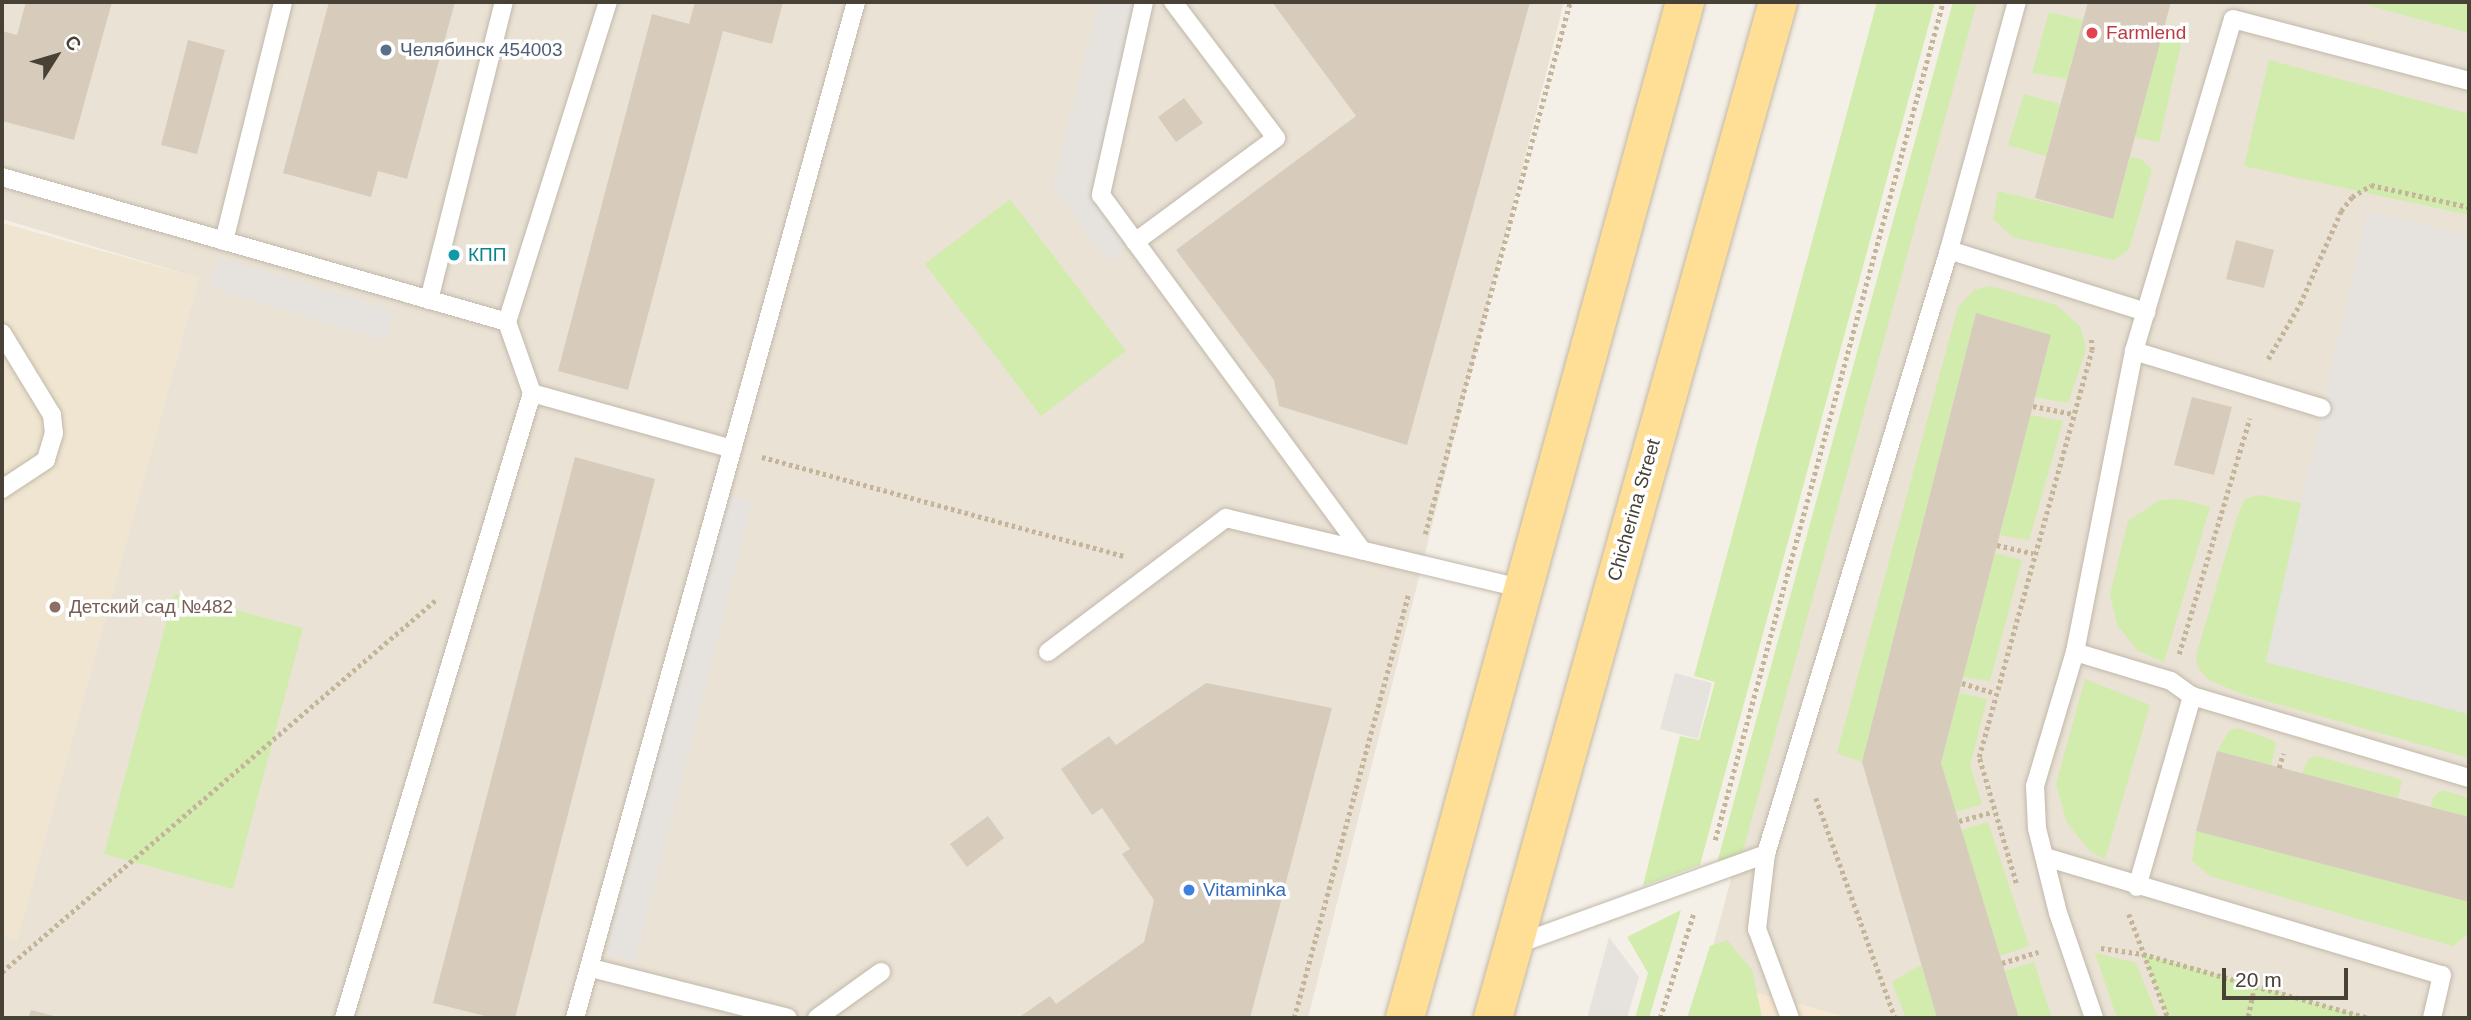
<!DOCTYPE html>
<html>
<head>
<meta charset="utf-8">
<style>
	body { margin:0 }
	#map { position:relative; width:2471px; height:1020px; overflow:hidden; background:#f5f0e7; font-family:Helvetica,sans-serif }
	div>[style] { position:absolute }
	.residential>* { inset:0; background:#e9e2d5 }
	.commercial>* { inset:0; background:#f8e7d1 }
	.education>* { inset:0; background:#efe5d0 }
	.green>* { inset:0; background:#d1ecad }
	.parking>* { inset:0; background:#e6e3df }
	.building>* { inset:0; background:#d7ccbc }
	.path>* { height:4.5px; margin-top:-2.25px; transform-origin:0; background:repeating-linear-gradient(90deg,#c4b499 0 3.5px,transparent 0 7px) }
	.roads { filter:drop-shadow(0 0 2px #c1b8a9) drop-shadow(0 0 2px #c1b8a9) }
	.service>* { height:18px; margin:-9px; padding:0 9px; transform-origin:9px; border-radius:9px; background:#fff }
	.primary>* { height:38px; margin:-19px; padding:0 19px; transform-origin:19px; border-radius:19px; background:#ffdf96 }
	.dots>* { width:19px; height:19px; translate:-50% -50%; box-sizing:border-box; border:4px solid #fff; border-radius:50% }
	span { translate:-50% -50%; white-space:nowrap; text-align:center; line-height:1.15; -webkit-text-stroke:7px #fff; paint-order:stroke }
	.health-label { font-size:19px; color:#be3a42 }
	.left { translate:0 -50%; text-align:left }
	.service-label { font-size:19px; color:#4e5e75 }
	.culture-label { font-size:19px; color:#0d838f }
	.street-label { font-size:19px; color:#484135 }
	.education-label { font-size:19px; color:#785e54 }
	.shop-label { font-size:19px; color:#366cbe }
	.frame { position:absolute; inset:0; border:4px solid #484135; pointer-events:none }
	.north { position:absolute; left:21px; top:21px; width:70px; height:70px; -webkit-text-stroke:5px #fff; paint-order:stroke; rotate:53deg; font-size:19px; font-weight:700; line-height:28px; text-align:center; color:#484135 }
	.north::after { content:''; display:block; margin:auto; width:24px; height:32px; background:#484135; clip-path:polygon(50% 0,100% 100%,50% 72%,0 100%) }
	.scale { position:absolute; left:2222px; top:968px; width:126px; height:32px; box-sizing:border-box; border:4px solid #484135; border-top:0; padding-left:9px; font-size:21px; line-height:24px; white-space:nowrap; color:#484135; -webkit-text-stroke:5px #fff; paint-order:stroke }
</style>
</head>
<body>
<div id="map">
	<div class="residential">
		<i style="clip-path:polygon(2px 2px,1564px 2px,1308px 1018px,2px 1018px,2px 936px,17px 940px,199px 278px,2px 219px)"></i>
		<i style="clip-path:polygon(1968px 2px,2469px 2px,2469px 1018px,1850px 1018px,1704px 979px)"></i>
	</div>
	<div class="commercial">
		<i style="clip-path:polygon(1704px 979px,1850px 1018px,1692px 1018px)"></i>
	</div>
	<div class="education">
		<i style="clip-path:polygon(2px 223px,199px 278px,17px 941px,2px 936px)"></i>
	</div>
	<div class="green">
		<i style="clip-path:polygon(1877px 2px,1935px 2px,1700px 865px,1643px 886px,1680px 736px,1699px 740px,1715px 682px,1694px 676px)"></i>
		<i style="clip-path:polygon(1953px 2px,1977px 2px,1742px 854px,1717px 863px)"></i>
		<i style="clip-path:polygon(2357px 2px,2469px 2px,2469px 33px)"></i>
		<i style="clip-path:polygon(2049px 12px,2083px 20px,2067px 79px,2032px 73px)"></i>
		<i style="clip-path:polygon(2163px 31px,2183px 36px,2159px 142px,2135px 137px)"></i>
		<i style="clip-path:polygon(2269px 60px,2469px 114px,2469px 215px,2244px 166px)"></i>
		<i style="clip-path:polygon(2024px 94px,2060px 104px,2046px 156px,2008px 145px)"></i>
		<i style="clip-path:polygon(2130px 157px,2141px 159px,2152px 170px,2129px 249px,2114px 260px,2012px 237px,1993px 219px,1998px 191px,2113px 219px)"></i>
		<i style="clip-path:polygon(1010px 199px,1126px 351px,1041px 416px,925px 264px)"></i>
		<i style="clip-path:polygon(1990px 286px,2056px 305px,2080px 326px,2086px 349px,2068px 403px,2035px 397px,2051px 335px,1976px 313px,1862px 762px,1837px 753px,1958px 307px,1974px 290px)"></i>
		<i style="clip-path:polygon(2030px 415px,2063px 421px,2029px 540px,2000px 535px)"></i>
		<i style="clip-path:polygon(2260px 495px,2301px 503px,2266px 662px,2469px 714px,2469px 758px,2242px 694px,2209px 680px,2198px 668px,2196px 656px,2237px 517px,2245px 499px)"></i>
		<i style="clip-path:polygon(2179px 499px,2210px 507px,2164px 662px,2138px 651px,2117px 625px,2110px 594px,2128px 521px,2160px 500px)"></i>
		<i style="clip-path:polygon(1995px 553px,2022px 560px,1990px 681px,1963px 677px)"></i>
		<i style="clip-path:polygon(174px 594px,303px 628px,233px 889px,104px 854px)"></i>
		<i style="clip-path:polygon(2085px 679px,2150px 705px,2105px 859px,2090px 851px,2067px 823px,2056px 784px)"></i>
		<i style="clip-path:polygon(1959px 693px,1987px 699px,1970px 765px,1982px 804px,1956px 812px,1941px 763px)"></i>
		<i style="clip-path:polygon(2238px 728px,2273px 740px,2276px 744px,2271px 765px,2217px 751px,2230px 730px)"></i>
		<i style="clip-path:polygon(2317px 756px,2402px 780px,2398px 798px,2302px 773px,2309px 758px)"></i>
		<i style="clip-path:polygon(2442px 790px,2469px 798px,2469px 817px,2431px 807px,2433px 797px)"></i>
		<i style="clip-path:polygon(1988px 822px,2029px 946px,2000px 956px,1961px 830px)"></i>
		<i style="clip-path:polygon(2196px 831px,2469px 902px,2469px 933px,2453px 946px,2210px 876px,2192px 861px)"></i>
		<i style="clip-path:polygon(1681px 910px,1649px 1018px,1635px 1018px,1648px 973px,1627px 937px)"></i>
		<i style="clip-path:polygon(1727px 940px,1752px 970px,1762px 1017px,1687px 1018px,1710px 946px)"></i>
		<i style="clip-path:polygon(2095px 953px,2136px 963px,2158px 1018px,2117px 1018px)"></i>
		<i style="clip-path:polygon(2143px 954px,2367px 1017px,2369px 1018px,2168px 1018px)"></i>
		<i style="clip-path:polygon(2034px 962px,2052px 1018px,2019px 1018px,2005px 971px)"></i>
		<i style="clip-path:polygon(1921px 965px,1937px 1018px,1906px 1018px,1892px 982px)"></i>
	</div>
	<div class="parking">
		<i style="clip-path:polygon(1099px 2px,1144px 2px,1101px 195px,1135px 242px,1108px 261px,1053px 188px)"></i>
		<i style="clip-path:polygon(2367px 211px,2469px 236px,2469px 714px,2266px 662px)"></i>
		<i style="clip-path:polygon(219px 257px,394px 311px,386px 341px,209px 287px)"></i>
		<i style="clip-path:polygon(722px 494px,752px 501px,635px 962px,606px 954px)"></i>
		<i style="clip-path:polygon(1675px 673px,1712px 683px,1698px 739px,1660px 729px)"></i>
		<i style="clip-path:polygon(1609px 937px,1639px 977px,1627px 1018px,1587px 1018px)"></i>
	</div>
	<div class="building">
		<i style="clip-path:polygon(26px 2px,112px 2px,74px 140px,2px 121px,2px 31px,17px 35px)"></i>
		<i style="clip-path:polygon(329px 2px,455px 2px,407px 179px,378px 171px,371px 197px,283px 173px)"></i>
		<i style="clip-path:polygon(695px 2px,783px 2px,772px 44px,723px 31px,628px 390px,558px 371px,652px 14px,689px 24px)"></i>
		<i style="clip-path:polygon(1272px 2px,1530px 2px,1407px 445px,1279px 406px,1274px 380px,1176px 250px,1356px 116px)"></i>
		<i style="clip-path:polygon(2088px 2px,2171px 2px,2113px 219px,2035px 198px)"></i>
		<i style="clip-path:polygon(188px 40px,225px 50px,197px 154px,161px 145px)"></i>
		<i style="clip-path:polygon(1184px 98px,1203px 123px,1176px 142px,1158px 117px)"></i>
		<i style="clip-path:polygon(2236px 240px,2274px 250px,2264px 288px,2226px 279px)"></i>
		<i style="clip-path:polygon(450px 247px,462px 250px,459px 264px,447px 261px)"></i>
		<i style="clip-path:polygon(1976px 313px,2051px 335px,1941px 763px,2019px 1018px,1937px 1018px,1862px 762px)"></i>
		<i style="clip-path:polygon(2192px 397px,2232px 407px,2214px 475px,2174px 465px)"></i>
		<i style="clip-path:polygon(575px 457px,655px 479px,515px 1018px,493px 1018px,433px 1003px)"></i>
		<i style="clip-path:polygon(1206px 683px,1332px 708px,1250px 1018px,1018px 1018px,1050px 996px,1056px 1004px,1144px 942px,1154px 900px,1122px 854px,1130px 849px,1102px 808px,1092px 815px,1061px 769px,1109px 736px,1116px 745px)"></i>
		<i style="clip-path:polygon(2217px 751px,2469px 817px,2469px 902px,2196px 831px)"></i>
		<i style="clip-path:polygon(988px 816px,1004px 838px,967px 867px,950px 844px)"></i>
		<i style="clip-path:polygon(31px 1010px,58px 1017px,58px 1018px,28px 1018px)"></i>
	</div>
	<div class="path">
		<i style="left:2268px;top:359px;width:64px;rotate:-59.8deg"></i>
		<i style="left:2300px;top:304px;width:102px;rotate:-66.2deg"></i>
		<i style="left:2341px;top:211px;width:18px;rotate:-52deg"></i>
		<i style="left:2352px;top:197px;width:22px;rotate:-32deg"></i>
		<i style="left:2371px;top:185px;width:100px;rotate:12.7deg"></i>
		<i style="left:2033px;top:406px;width:41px;rotate:11.3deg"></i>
		<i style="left:762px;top:457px;width:376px;rotate:15.3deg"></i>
		<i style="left:1425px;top:534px;width:551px;rotate:-74.75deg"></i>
		<i style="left:1997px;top:545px;width:37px;rotate:13deg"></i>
		<i style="left:2179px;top:654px;width:246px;rotate:-73.3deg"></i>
		<i style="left:1962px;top:683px;width:34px;rotate:17deg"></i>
		<i style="left:2279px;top:768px;width:15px;rotate:-74deg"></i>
		<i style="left:1816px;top:798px;width:234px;rotate:70.2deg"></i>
		<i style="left:1959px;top:821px;width:35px;rotate:-15deg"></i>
		<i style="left:1715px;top:840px;width:868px;rotate:-74.78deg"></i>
		<i style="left:2016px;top:883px;width:131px;rotate:-106.4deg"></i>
		<i style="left:1979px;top:757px;width:422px;rotate:-74.5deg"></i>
		<i style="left:2092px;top:350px;width:12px;rotate:-95deg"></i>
		<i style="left:2129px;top:914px;width:111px;rotate:69.4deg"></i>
		<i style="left:2101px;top:948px;width:42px;rotate:8.1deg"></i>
		<i style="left:2143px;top:954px;width:116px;rotate:15.9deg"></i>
		<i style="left:2255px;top:986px;width:33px;rotate:102deg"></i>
		<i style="left:2002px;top:963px;width:38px;rotate:-17deg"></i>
		<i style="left:2px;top:972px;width:573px;rotate:-40.61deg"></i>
		<i style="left:2255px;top:986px;width:118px;rotate:15.7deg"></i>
		<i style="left:1294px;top:1018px;width:440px;rotate:-74.9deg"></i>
		<i style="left:1660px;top:1018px;width:111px;rotate:-72.2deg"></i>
	</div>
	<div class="roads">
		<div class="service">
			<i style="left:1144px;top:2px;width:198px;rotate:102.6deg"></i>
			<i style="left:1101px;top:195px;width:441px;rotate:53.7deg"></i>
			<i style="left:2px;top:177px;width:525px;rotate:16.02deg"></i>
			<i style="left:224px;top:241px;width:246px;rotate:-76.1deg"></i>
			<i style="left:1135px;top:242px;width:175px;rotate:-36.4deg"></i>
			<i style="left:1276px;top:138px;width:171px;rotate:-127.1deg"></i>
			<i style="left:1949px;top:250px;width:207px;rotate:17.5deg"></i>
			<i style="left:429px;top:300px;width:307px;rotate:-75.9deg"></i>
			<i style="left:2px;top:333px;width:96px;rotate:58.6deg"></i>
			<i style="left:52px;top:415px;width:18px;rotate:84deg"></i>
			<i style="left:54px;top:433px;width:28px;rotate:107deg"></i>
			<i style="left:46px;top:460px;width:53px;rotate:146.6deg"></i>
			<i style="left:2134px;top:351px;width:196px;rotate:16.9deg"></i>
			<i style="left:532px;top:393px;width:208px;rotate:15.6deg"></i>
			<i style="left:1048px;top:652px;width:223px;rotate:-37deg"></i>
			<i style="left:1226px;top:518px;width:302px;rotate:13.4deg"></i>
			<i style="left:2075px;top:652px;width:100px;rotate:16.8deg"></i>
			<i style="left:2171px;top:681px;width:26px;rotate:36deg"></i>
			<i style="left:2192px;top:696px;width:289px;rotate:16.5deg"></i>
			<i style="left:2045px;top:857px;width:414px;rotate:16.6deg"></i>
			<i style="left:2442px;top:975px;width:44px;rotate:103.1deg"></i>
			<i style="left:2137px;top:887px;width:199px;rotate:-73.9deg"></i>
			<i style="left:1515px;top:945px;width:267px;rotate:-19.9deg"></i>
			<i style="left:591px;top:968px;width:203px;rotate:14.2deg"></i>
			<i style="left:344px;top:1018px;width:653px;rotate:-73.26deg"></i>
			<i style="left:532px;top:393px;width:75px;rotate:-109.4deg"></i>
			<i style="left:507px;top:322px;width:336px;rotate:-72.5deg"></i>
			<i style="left:575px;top:1018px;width:1054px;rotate:-74.54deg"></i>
			<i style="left:817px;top:1018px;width:79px;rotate:-35.7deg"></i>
			<i style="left:1790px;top:1018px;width:95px;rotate:-110.3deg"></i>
			<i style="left:1757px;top:929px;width:76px;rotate:-83.2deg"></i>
			<i style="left:1766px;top:854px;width:631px;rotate:-73.14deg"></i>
			<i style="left:1949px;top:250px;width:257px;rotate:-74.7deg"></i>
			<i style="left:2094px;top:1018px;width:111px;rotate:-108.9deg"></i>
			<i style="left:2058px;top:913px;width:88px;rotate:-103.9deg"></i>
			<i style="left:2037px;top:828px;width:42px;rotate:-92.7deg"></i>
			<i style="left:2035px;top:786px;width:140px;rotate:-73.4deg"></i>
			<i style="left:2075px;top:652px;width:307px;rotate:-78.9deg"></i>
			<i style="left:2134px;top:351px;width:346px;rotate:-73.4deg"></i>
			<i style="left:2233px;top:19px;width:244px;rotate:14.7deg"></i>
		</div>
		<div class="primary">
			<i style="left:1405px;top:1018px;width:1054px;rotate:-74.59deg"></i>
			<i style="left:1493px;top:1018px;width:1055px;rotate:-74.33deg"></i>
		</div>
	</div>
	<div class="dots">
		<i style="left:2092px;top:33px;background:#e0444e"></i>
		<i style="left:386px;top:50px;background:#5c6f8a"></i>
		<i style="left:454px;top:255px;background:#0f9aa8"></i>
		<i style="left:55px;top:607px;background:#8d6e63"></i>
		<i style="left:1189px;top:890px;background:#3f7fe0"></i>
	</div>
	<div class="health-label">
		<span class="left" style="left:2106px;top:33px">Farmlend</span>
	</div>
	<div class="service-label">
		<span class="left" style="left:400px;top:50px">Челябинск 454003</span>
	</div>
	<div class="culture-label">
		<span class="left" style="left:468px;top:255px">КПП</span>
	</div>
	<div class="street-label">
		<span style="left:1634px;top:510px;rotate:-74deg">Chicherina Street</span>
	</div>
	<div class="education-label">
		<span class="left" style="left:69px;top:607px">Детский сад №482</span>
	</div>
	<div class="shop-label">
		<span class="left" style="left:1203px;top:890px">Vitaminka</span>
	</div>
	<div class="frame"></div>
	<div class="north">С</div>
	<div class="scale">20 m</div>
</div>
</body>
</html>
